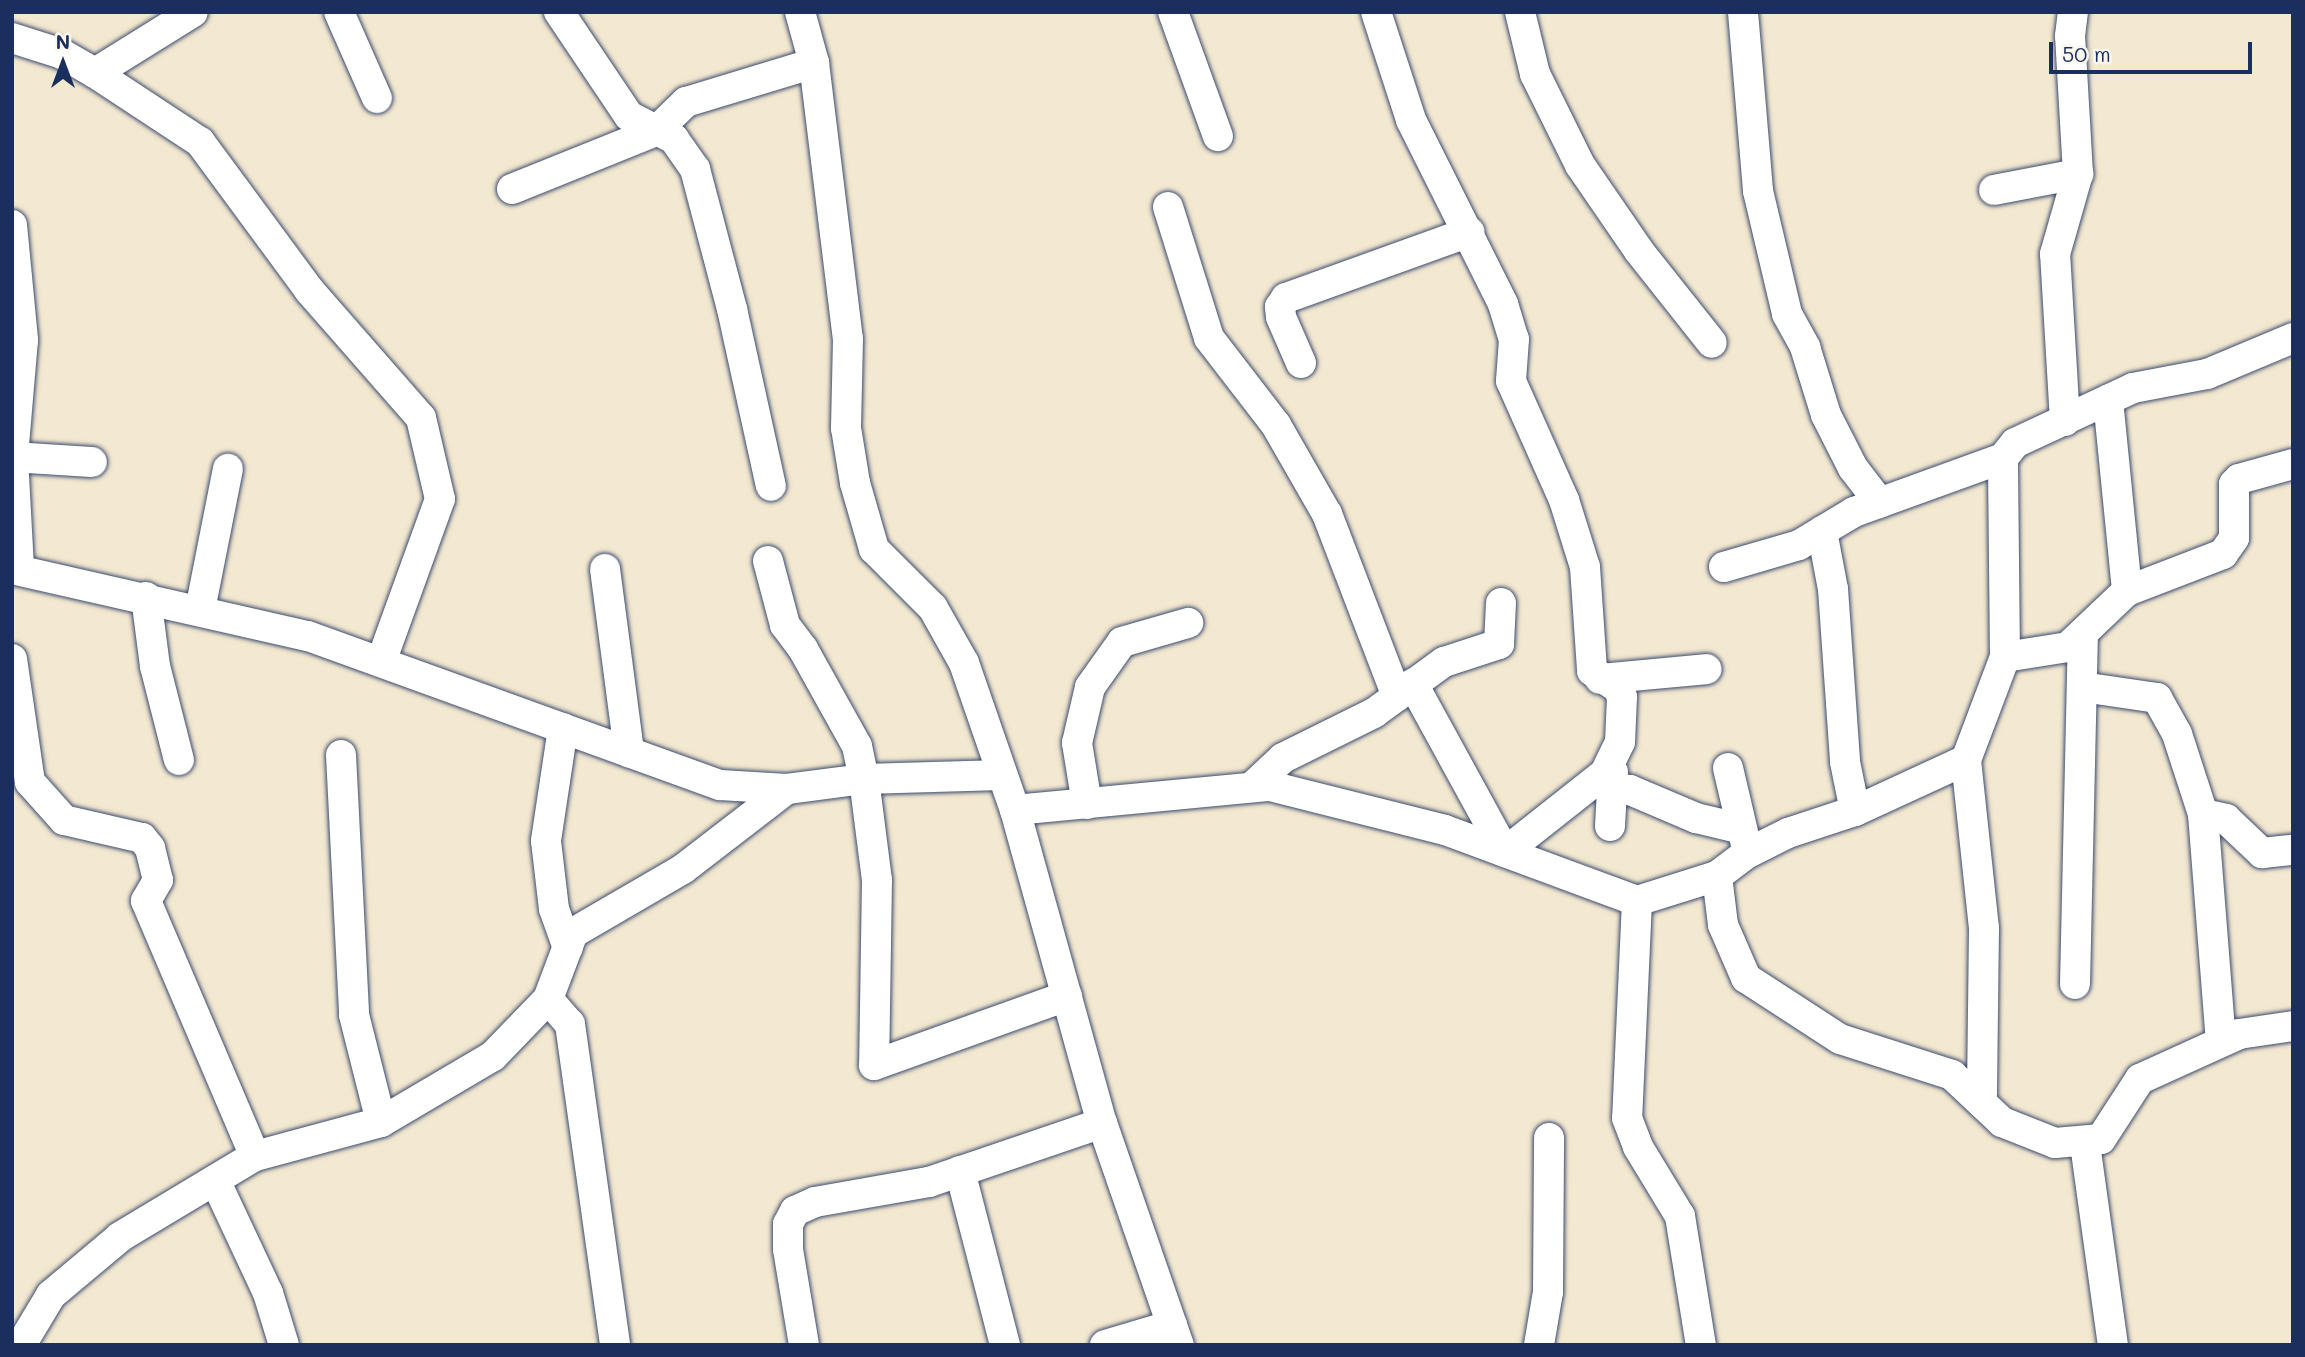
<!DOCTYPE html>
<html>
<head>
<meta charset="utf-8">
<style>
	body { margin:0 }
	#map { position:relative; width:2305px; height:1357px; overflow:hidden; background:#f3e8d0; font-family:Mali,sans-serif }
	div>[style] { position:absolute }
	.roads { filter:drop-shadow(0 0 2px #3b4b6f) drop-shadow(0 0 2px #3b4b6f) }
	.street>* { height:30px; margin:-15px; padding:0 15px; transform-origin:15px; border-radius:15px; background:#fff }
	span { translate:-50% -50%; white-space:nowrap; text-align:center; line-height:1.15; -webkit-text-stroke:6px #fbf7ec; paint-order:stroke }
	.frame { position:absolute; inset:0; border:14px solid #1b2f5e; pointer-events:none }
	.north { position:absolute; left:28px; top:28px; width:70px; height:70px; -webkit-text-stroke:5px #fbf7ec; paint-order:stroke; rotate:0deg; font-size:19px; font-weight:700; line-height:28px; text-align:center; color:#1b2f5e }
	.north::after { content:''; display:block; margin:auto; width:24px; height:32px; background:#1b2f5e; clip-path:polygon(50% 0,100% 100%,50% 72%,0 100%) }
	.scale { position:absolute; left:2049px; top:42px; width:203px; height:32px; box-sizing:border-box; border:4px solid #1b2f5e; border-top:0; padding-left:9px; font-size:21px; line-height:24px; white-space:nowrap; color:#1b2f5e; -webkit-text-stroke:5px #fbf7ec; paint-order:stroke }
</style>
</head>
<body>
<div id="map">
	<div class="roads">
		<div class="street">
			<i style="left:339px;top:12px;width:94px;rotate:66.2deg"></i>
			<i style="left:559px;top:12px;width:125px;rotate:56.1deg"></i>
			<i style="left:629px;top:116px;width:51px;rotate:27.1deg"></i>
			<i style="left:674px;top:139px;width:37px;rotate:55deg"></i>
			<i style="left:695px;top:169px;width:145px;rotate:75.2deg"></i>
			<i style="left:732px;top:309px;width:181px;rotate:77.6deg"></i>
			<i style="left:800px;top:12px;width:53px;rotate:74.6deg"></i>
			<i style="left:814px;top:63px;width:278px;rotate:83deg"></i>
			<i style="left:848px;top:339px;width:89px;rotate:91.3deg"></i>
			<i style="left:846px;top:428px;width:56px;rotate:80.7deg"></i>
			<i style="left:855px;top:483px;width:69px;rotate:73.9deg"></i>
			<i style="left:874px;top:549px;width:83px;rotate:45deg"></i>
			<i style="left:933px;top:608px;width:63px;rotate:60.6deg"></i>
			<i style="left:964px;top:663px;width:156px;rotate:70.9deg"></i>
			<i style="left:1015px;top:810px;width:325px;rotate:74.5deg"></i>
			<i style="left:1102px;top:1123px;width:235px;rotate:70.9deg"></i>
			<i style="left:1173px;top:12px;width:132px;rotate:70.1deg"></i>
			<i style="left:1376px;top:12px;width:114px;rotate:72deg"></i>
			<i style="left:1411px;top:120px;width:206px;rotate:63.4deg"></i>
			<i style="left:1503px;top:304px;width:37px;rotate:73deg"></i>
			<i style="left:1514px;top:339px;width:42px;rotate:94.1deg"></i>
			<i style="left:1511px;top:381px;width:130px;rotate:66deg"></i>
			<i style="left:1564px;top:500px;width:70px;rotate:72.6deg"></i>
			<i style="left:1585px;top:567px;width:104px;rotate:86.1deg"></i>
			<i style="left:1592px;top:671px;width:31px;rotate:33deg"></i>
			<i style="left:1618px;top:688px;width:10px;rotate:66deg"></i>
			<i style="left:1622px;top:697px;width:45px;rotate:92.5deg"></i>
			<i style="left:1620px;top:742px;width:34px;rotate:116deg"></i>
			<i style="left:1605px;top:773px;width:127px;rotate:141.7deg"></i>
			<i style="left:1505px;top:852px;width:192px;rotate:-118.7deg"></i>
			<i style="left:1520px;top:12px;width:64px;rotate:76.4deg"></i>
			<i style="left:1535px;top:74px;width:102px;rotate:63.7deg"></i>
			<i style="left:1580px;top:165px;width:104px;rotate:55.5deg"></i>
			<i style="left:1639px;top:251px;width:117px;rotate:51.6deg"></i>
			<i style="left:1743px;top:12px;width:180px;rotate:85.2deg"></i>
			<i style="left:1758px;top:191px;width:126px;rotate:76.7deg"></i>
			<i style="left:1787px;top:314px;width:38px;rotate:61deg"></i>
			<i style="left:1805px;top:347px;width:71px;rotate:72.8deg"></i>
			<i style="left:1826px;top:415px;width:59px;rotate:63deg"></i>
			<i style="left:1853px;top:468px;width:44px;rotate:52.4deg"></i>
			<i style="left:12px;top:38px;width:52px;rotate:17.7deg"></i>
			<i style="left:62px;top:54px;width:38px;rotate:30deg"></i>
			<i style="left:95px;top:73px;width:126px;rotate:33.3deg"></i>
			<i style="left:200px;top:142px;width:184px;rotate:53.6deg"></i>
			<i style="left:309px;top:290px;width:170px;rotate:48.8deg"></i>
			<i style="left:421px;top:418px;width:83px;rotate:76.8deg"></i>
			<i style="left:440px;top:499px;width:173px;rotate:109.9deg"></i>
			<i style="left:95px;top:73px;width:115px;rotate:-31.9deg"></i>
			<i style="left:512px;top:189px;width:155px;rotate:-21.9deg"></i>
			<i style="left:656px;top:131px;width:42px;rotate:-44deg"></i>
			<i style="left:686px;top:102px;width:134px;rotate:-16.9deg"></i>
			<i style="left:1994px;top:190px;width:86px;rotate:-10.8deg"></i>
			<i style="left:1168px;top:207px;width:137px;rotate:72.6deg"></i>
			<i style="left:1209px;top:338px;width:110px;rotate:52.4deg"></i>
			<i style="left:1276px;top:425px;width:103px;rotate:60.2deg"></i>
			<i style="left:1327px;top:514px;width:195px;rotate:69deg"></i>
			<i style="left:12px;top:225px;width:116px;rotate:84.5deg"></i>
			<i style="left:23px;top:340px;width:117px;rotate:94.9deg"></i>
			<i style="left:13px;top:457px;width:110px;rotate:86.9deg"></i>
			<i style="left:1301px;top:363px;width:50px;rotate:-113.5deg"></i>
			<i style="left:1281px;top:317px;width:10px;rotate:-96deg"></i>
			<i style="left:1280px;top:307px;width:11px;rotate:-56deg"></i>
			<i style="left:1286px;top:298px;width:195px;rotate:-19.8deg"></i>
			<i style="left:2108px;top:400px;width:192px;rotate:84.3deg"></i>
			<i style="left:2065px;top:421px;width:167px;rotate:-93.4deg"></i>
			<i style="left:2055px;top:254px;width:83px;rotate:-74deg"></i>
			<i style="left:2078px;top:174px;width:138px;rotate:-93.3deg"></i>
			<i style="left:2070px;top:36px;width:24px;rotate:-83deg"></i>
			<i style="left:12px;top:457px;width:80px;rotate:3.6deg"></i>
			<i style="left:1822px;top:531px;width:59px;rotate:79.3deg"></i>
			<i style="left:1833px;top:589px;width:173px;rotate:86deg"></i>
			<i style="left:1845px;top:762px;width:50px;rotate:78.5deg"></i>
			<i style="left:768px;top:561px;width:66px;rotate:75.1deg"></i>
			<i style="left:785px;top:625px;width:30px;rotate:53deg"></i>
			<i style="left:803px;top:649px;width:111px;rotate:60.9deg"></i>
			<i style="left:857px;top:746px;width:34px;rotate:78deg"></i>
			<i style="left:864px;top:779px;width:102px;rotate:82.7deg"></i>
			<i style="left:877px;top:880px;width:185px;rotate:90.9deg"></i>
			<i style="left:874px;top:1065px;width:205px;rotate:-19.7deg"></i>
			<i style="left:1724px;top:567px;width:78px;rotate:-16.3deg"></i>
			<i style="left:1799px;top:545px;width:64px;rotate:-31deg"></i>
			<i style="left:1854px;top:512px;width:158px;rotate:-19.9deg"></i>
			<i style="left:12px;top:569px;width:303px;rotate:12.8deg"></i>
			<i style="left:308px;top:636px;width:438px;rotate:19.9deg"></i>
			<i style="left:720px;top:785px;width:67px;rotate:3.4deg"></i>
			<i style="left:787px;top:789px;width:78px;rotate:-7.4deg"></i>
			<i style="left:864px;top:779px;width:138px;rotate:-1.7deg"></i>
			<i style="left:605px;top:569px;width:185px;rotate:82.5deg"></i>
			<i style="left:146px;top:597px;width:70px;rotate:82.6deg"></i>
			<i style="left:155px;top:666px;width:97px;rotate:75.7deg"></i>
			<i style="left:200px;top:610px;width:144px;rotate:-78.8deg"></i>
			<i style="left:2005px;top:657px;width:64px;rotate:-9deg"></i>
			<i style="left:2068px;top:647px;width:81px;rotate:-43.5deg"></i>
			<i style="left:2127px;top:591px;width:103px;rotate:-21.1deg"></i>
			<i style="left:2223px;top:554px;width:19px;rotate:-55deg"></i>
			<i style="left:2234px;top:538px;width:54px;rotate:-90deg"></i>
			<i style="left:2234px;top:484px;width:7px;rotate:-45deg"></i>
			<i style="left:2239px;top:479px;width:56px;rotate:-15.5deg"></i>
			<i style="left:12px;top:659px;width:124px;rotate:81.7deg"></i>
			<i style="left:30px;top:782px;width:51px;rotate:48.2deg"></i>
			<i style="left:64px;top:820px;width:80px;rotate:13deg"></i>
			<i style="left:142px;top:838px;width:13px;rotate:51deg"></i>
			<i style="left:150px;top:848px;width:33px;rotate:76deg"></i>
			<i style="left:158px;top:880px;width:24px;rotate:120deg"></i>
			<i style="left:146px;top:901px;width:277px;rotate:66.9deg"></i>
			<i style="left:1600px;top:679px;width:107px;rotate:-5.3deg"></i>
			<i style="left:2082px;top:687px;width:76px;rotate:8.3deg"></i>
			<i style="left:2157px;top:698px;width:41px;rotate:60.9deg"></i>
			<i style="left:2177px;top:734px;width:84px;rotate:72deg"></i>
			<i style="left:2203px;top:814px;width:228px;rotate:85.5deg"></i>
			<i style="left:563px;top:728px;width:114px;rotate:98.6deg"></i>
			<i style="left:546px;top:841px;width:68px;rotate:83.3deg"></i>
			<i style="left:554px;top:909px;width:41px;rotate:70.3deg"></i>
			<i style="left:341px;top:755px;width:260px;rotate:87.1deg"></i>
			<i style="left:354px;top:1015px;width:110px;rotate:75.8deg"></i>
			<i style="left:1966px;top:760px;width:169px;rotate:83.9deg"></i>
			<i style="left:1984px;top:928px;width:175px;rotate:90.7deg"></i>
			<i style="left:1728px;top:768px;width:79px;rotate:76.8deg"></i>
			<i style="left:1253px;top:786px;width:41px;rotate:-43deg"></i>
			<i style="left:1283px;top:758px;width:102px;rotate:-26.3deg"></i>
			<i style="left:1374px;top:713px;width:87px;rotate:-36.1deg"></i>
			<i style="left:1444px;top:662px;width:58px;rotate:-18.1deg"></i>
			<i style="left:1499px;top:644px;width:41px;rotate:-87.2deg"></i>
			<i style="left:1615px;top:789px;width:15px;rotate:4deg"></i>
			<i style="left:1630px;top:790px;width:72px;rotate:23deg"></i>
			<i style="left:1696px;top:818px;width:47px;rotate:13.4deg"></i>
			<i style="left:1087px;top:804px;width:62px;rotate:-99.3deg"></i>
			<i style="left:1077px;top:743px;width:57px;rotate:-76.9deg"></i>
			<i style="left:1090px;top:687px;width:55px;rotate:-54.6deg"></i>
			<i style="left:1122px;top:642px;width:69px;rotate:-16.1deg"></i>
			<i style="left:1015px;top:810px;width:256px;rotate:-5.4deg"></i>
			<i style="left:1270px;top:786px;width:180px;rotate:14.1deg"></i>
			<i style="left:1445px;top:830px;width:205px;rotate:20.3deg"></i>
			<i style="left:1637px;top:901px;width:84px;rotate:-17.4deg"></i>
			<i style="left:1717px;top:876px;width:39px;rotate:-37deg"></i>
			<i style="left:1748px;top:853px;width:45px;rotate:-26.6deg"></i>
			<i style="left:1788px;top:833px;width:71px;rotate:-18.2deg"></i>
			<i style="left:1855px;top:811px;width:122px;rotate:-24.7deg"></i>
			<i style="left:1966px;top:760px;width:110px;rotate:-69.3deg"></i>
			<i style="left:2005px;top:657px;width:199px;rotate:-90.6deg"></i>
			<i style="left:2003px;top:458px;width:19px;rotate:-51deg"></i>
			<i style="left:2015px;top:443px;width:130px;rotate:-25deg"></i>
			<i style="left:2133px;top:388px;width:75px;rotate:-10.7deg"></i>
			<i style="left:2207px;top:374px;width:93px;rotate:-22.7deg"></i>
			<i style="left:2203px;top:814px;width:24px;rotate:12deg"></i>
			<i style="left:2226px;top:819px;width:50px;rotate:43.4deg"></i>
			<i style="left:2262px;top:853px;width:31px;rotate:-6deg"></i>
			<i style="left:1610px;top:826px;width:54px;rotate:-86.8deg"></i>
			<i style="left:1717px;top:876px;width:49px;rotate:83deg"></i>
			<i style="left:1723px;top:925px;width:58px;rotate:66.5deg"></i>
			<i style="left:1746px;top:978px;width:112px;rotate:33deg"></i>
			<i style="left:1840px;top:1039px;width:118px;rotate:17.8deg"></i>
			<i style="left:1952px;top:1075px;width:69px;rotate:43.2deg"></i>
			<i style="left:2002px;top:1122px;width:57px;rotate:21.6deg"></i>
			<i style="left:2055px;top:1143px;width:46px;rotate:-5deg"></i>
			<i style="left:2101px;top:1139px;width:72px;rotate:-57deg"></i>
			<i style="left:2140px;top:1079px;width:109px;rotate:-24.4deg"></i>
			<i style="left:2239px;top:1034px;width:55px;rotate:-8.4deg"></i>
			<i style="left:1637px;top:901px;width:217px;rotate:92.6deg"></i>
			<i style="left:1627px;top:1118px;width:31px;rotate:69deg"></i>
			<i style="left:1638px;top:1147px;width:81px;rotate:58.7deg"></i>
			<i style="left:1680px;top:1216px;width:131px;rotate:80.8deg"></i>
			<i style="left:2075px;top:984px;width:347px;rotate:-88.7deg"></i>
			<i style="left:548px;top:999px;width:33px;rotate:49deg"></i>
			<i style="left:570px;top:1024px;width:324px;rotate:82deg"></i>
			<i style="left:2085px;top:1144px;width:203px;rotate:82.1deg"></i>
			<i style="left:960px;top:1171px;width:180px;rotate:75.5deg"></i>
			<i style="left:215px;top:1180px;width:125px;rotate:64.9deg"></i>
			<i style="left:268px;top:1293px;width:54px;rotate:72.9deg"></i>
			<i style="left:21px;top:1345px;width:58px;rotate:-59deg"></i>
			<i style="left:51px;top:1295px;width:90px;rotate:-40deg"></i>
			<i style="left:120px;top:1237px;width:157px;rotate:-31deg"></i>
			<i style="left:255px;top:1156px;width:131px;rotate:-15.1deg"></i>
			<i style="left:381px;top:1122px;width:130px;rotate:-30.5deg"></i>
			<i style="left:493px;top:1056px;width:79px;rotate:-46deg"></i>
			<i style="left:548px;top:999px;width:71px;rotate:-69.3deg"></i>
			<i style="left:573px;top:933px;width:127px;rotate:-30.2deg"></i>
			<i style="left:683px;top:869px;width:131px;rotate:-37.6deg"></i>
			<i style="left:804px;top:1345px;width:97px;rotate:-99.5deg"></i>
			<i style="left:788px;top:1249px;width:25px;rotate:-90deg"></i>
			<i style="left:788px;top:1224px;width:15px;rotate:-62deg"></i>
			<i style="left:795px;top:1211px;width:22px;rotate:-24deg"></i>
			<i style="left:815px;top:1202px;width:116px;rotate:-10deg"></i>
			<i style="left:929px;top:1182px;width:183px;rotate:-18.8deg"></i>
			<i style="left:1105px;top:1345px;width:70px;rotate:-16.6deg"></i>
			<i style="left:1539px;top:1345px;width:54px;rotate:-80.4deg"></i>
			<i style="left:1548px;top:1292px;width:154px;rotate:-89.6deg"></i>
		</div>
	</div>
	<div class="frame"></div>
	<div class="north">N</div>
	<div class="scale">50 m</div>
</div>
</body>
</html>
